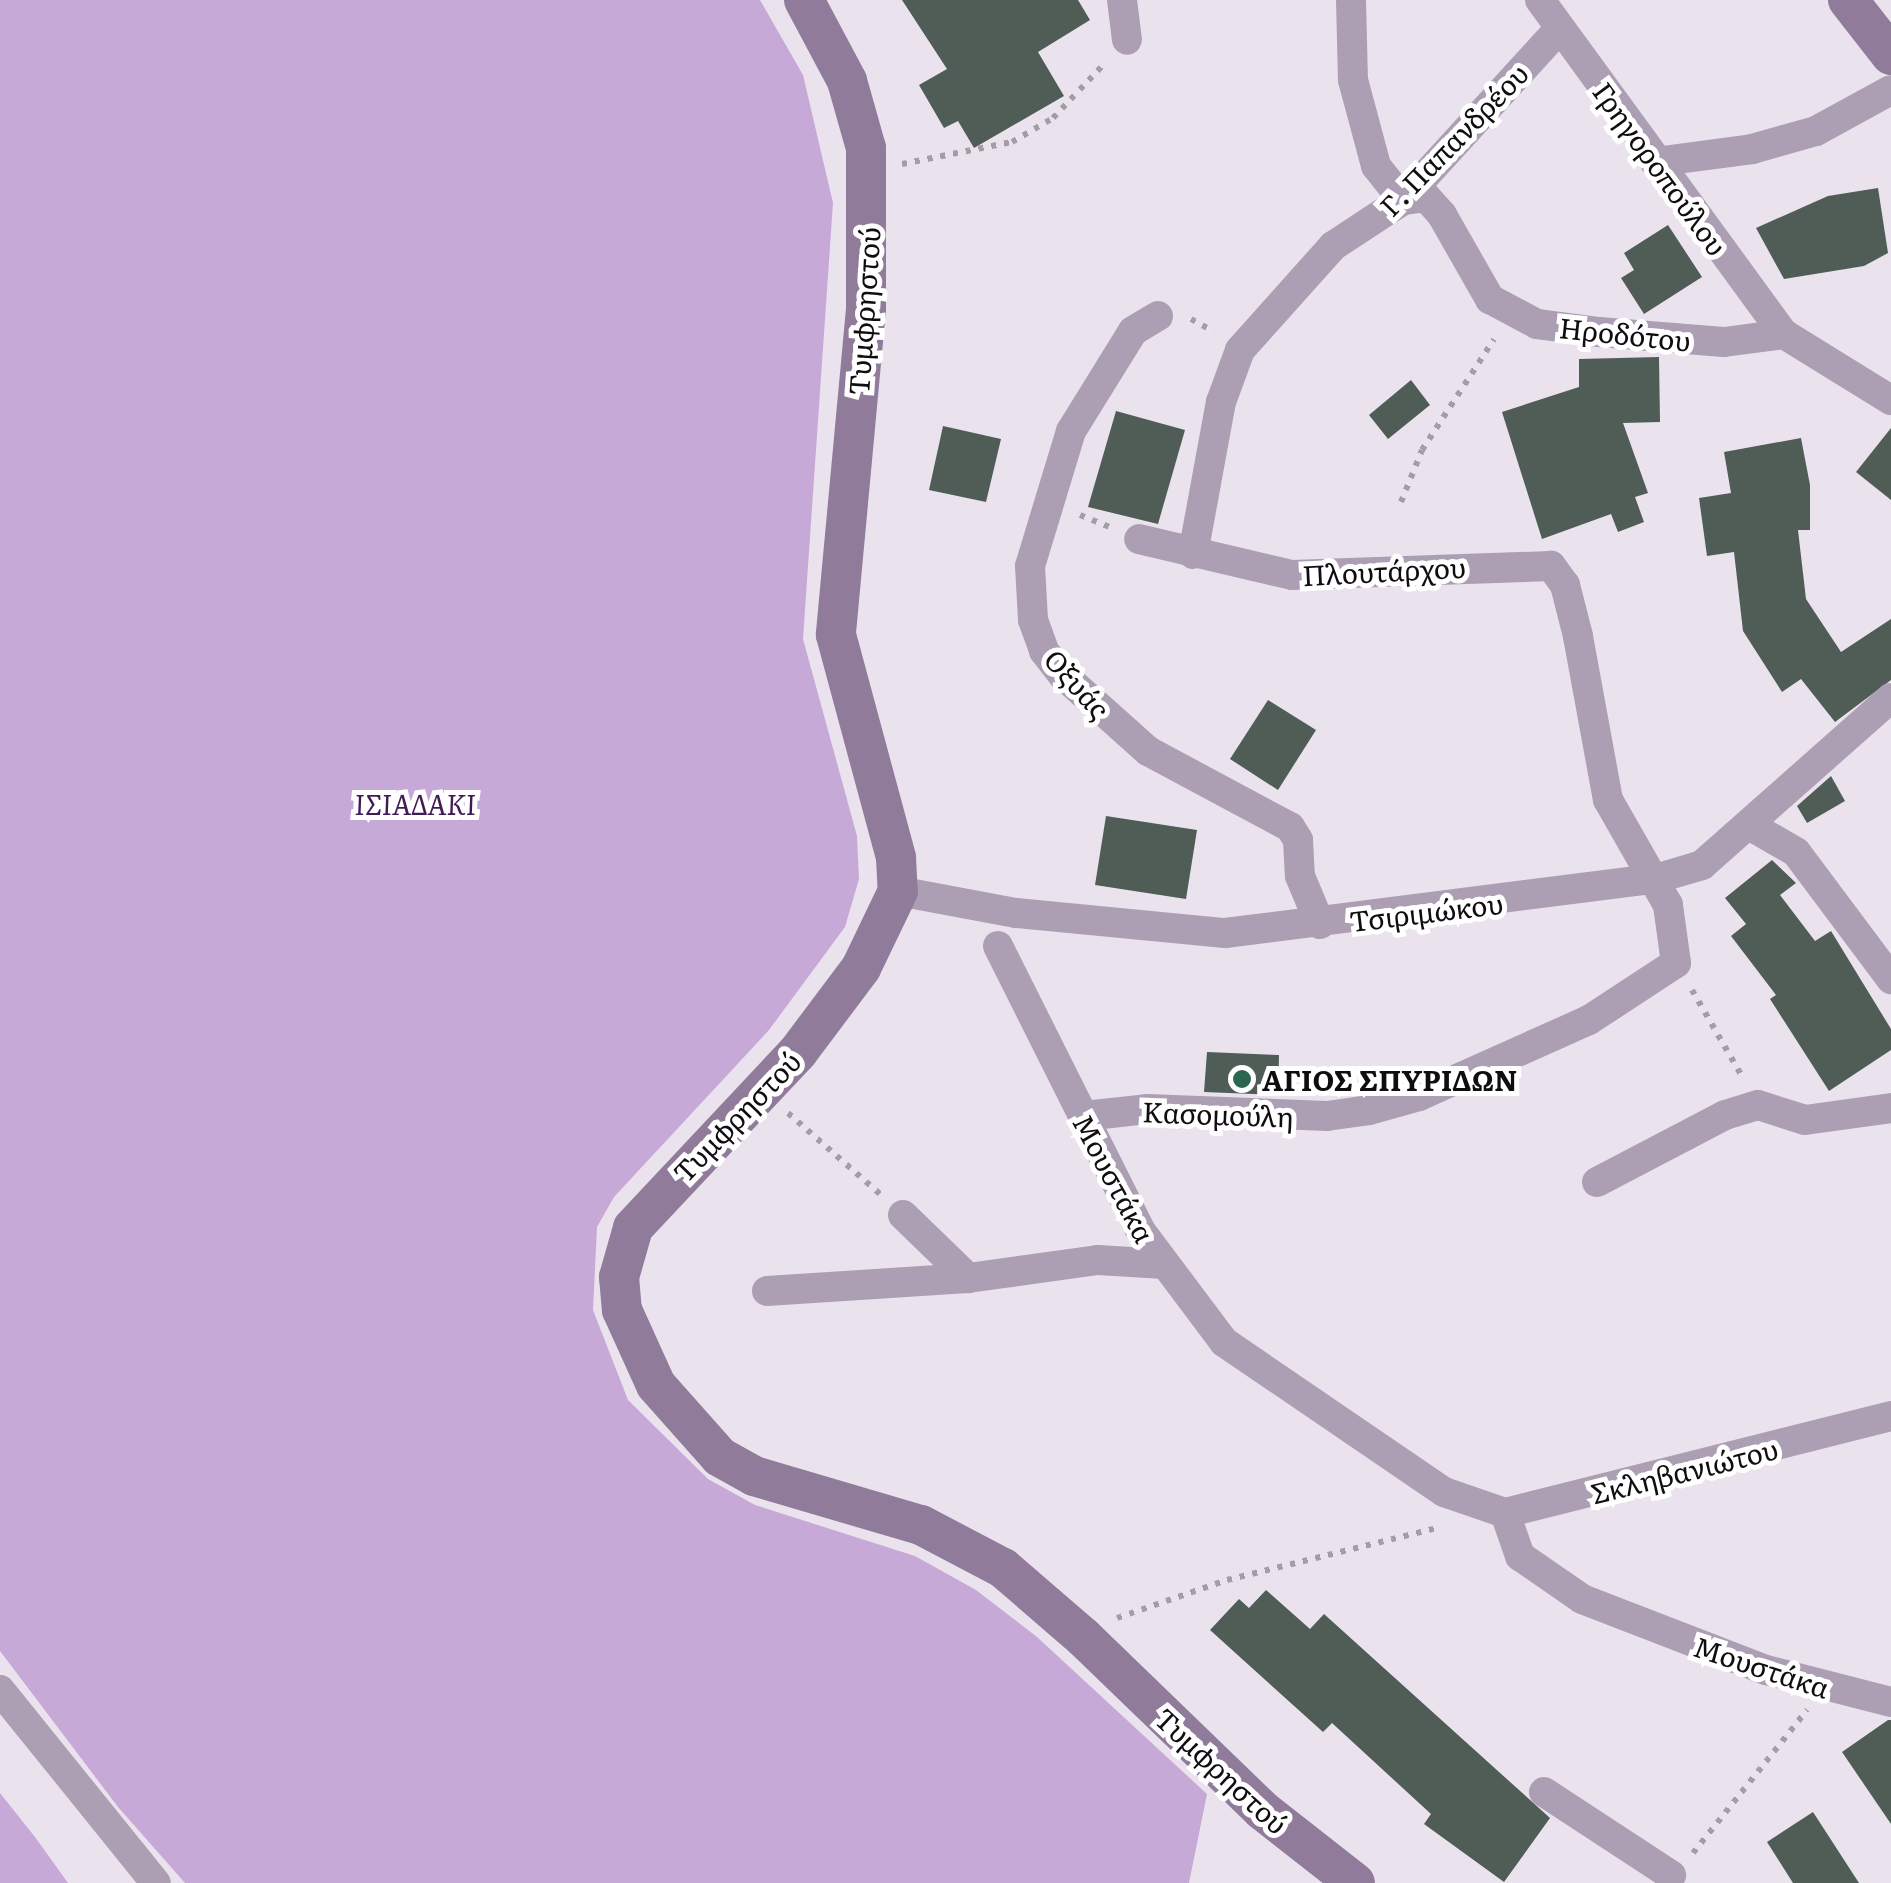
<!DOCTYPE html>
<html>
<head>
<meta charset="utf-8">
<style>
	body { margin:0 }
	#map { position:relative; width:1891px; height:1883px; overflow:hidden; background:#eae3ee; font-family:Literata,serif }
	div>[style] { position:absolute }
	.forest>* { inset:0; background:#c7a9d8 }
	.building>* { inset:0; background:#505c56 }
	.path>* { height:6px; margin-top:-3px; transform-origin:0; background:repeating-linear-gradient(90deg,#a39da6 0 5px,transparent 0 13px) }
	.street>* { height:30px; margin:-15px; padding:0 15px; transform-origin:15px; border-radius:15px; background:#ac9fb3 }
	.secondary>* { height:40px; margin:-20px; padding:0 20px; transform-origin:20px; border-radius:20px; background:#907c9a }
	.dots>* { width:28px; height:28px; translate:-50% -50%; box-sizing:border-box; border:5px solid #fff; border-radius:50% }
	span { translate:-50% -50%; white-space:nowrap; text-align:center; line-height:1.15; -webkit-text-stroke:10px #fff; paint-order:stroke }
	.street-label { font-size:28px; color:#100d11 }
	.park-label { font-size:28px; color:#411b53; font-style:italic }
	.poi-label { font-size:28px; color:#100d11; font-weight:700 }
	.left { translate:0 -50%; text-align:left }
</style>
</head>
<body>
<div id="map">
	<div class="forest">
		<i style="clip-path:polygon(0 0,760px 0,803px 75px,833px 203px,803px 639px,857px 836px,859px 879px,845px 927px,769px 1030px,614px 1197px,597px 1227px,593px 1310px,628px 1400px,708px 1479px,755px 1505px,915px 1556px,976px 1590px,1037px 1637px,1207px 1794px,1189px 1883px,185px 1883px,118px 1807px,0 1651px)"></i>
		<i style="clip-path:polygon(0 1793px,35px 1837px,68px 1883px,0 1883px)"></i>
	</div>
	<div class="building">
		<i style="clip-path:polygon(902px 0,1078px 0,1090px 20px,1038px 52px,1064px 96px,974px 148px,958px 121px,944px 128px,919px 85px,947px 69px)"></i>
		<i style="clip-path:polygon(1878px 188px,1888px 253px,1864px 266px,1784px 279px,1756px 228px,1828px 196px)"></i>
		<i style="clip-path:polygon(1668px 225px,1702px 277px,1644px 314px,1621px 278px,1634px 270px,1624px 253px)"></i>
		<i style="clip-path:polygon(1659px 357px,1660px 422px,1623px 423px,1648px 493px,1635px 497px,1644px 522px,1618px 532px,1611px 514px,1542px 539px,1502px 412px,1579px 387px,1579px 359px)"></i>
		<i style="clip-path:polygon(1411px 380px,1430px 405px,1388px 439px,1369px 415px)"></i>
		<i style="clip-path:polygon(1116px 411px,1185px 430px,1158px 524px,1088px 507px)"></i>
		<i style="clip-path:polygon(943px 426px,1001px 439px,986px 502px,929px 490px)"></i>
		<i style="clip-path:polygon(1891px 428px,1891px 500px,1856px 472px)"></i>
		<i style="clip-path:polygon(1801px 438px,1810px 485px,1810px 530px,1798px 530px,1806px 599px,1841px 652px,1891px 619px,1891px 680px,1835px 722px,1801px 679px,1782px 692px,1743px 631px,1734px 552px,1707px 556px,1699px 498px,1731px 493px,1724px 452px)"></i>
		<i style="clip-path:polygon(1268px 700px,1316px 730px,1278px 790px,1230px 759px)"></i>
		<i style="clip-path:polygon(1831px 776px,1845px 801px,1807px 823px,1797px 806px)"></i>
		<i style="clip-path:polygon(1106px 816px,1197px 830px,1186px 899px,1095px 885px)"></i>
		<i style="clip-path:polygon(1772px 860px,1796px 883px,1780px 895px,1815px 941px,1831px 931px,1891px 1029px,1891px 1050px,1829px 1091px,1770px 999px,1776px 995px,1731px 936px,1746px 924px,1725px 898px)"></i>
		<i style="clip-path:polygon(1207px 1052px,1279px 1055px,1278px 1095px,1204px 1092px)"></i>
		<i style="clip-path:polygon(1266px 1590px,1310px 1629px,1324px 1614px,1550px 1818px,1504px 1882px,1424px 1824px,1431px 1814px,1332px 1723px,1323px 1732px,1210px 1630px,1239px 1599px,1249px 1608px)"></i>
		<i style="clip-path:polygon(1888px 1720px,1891px 1720px,1891px 1824px,1842px 1752px)"></i>
		<i style="clip-path:polygon(1813px 1812px,1859px 1883px,1793px 1883px,1767px 1842px)"></i>
	</div>
	<div class="path">
		<i style="left:902px;top:164px;width:112px;rotate:-11.3deg"></i>
		<i style="left:1012px;top:142px;width:48px;rotate:-30.3deg"></i>
		<i style="left:1053px;top:118px;width:77px;rotate:-46.6deg"></i>
		<i style="left:1191px;top:319px;width:26px;rotate:29deg"></i>
		<i style="left:1401px;top:502px;width:56px;rotate:-68deg"></i>
		<i style="left:1422px;top:450px;width:132px;rotate:-57deg"></i>
		<i style="left:1080px;top:515px;width:32px;rotate:22deg"></i>
		<i style="left:1692px;top:990px;width:102px;rotate:59.9deg"></i>
		<i style="left:788px;top:1113px;width:123px;rotate:41.4deg"></i>
		<i style="left:1117px;top:1618px;width:116px;rotate:-19.1deg"></i>
		<i style="left:1227px;top:1580px;width:220px;rotate:-13.9deg"></i>
		<i style="left:1693px;top:1853px;width:183px;rotate:-51.4deg"></i>
	</div>
	<div class="street">
		<i style="left:1122px;top:0;width:40px;rotate:82.9deg"></i>
		<i style="left:1351px;top:0;width:80px;rotate:88.6deg"></i>
		<i style="left:1353px;top:80px;width:89px;rotate:75deg"></i>
		<i style="left:1376px;top:166px;width:43px;rotate:51.5deg"></i>
		<i style="left:1403px;top:200px;width:23px;rotate:-7deg"></i>
		<i style="left:1426px;top:197px;width:24px;rotate:48deg"></i>
		<i style="left:1442px;top:215px;width:97px;rotate:60.3deg"></i>
		<i style="left:1490px;top:299px;width:53px;rotate:28deg"></i>
		<i style="left:1537px;top:324px;width:63px;rotate:7.4deg"></i>
		<i style="left:1599px;top:332px;width:125px;rotate:4.6deg"></i>
		<i style="left:1724px;top:342px;width:61px;rotate:-7.6deg"></i>
		<i style="left:1784px;top:334px;width:126px;rotate:31.7deg"></i>
		<i style="left:1540px;top:0;width:414px;rotate:53.9deg"></i>
		<i style="left:1655px;top:162px;width:98px;rotate:-7.6deg"></i>
		<i style="left:1752px;top:149px;width:66px;rotate:-15.7deg"></i>
		<i style="left:1816px;top:131px;width:85px;rotate:-28.7deg"></i>
		<i style="left:1158px;top:316px;width:29px;rotate:149deg"></i>
		<i style="left:1133px;top:331px;width:118px;rotate:121.8deg"></i>
		<i style="left:1071px;top:431px;width:141px;rotate:106.9deg"></i>
		<i style="left:1030px;top:566px;width:54px;rotate:86.8deg"></i>
		<i style="left:1033px;top:620px;width:33px;rotate:70deg"></i>
		<i style="left:1044px;top:651px;width:31px;rotate:52deg"></i>
		<i style="left:1063px;top:675px;width:114px;rotate:41.8deg"></i>
		<i style="left:1148px;top:751px;width:161px;rotate:28.2deg"></i>
		<i style="left:1290px;top:827px;width:15px;rotate:58deg"></i>
		<i style="left:1298px;top:840px;width:36px;rotate:87deg"></i>
		<i style="left:1300px;top:876px;width:52px;rotate:67.4deg"></i>
		<i style="left:1193px;top:554px;width:155px;rotate:-79.6deg"></i>
		<i style="left:1221px;top:402px;width:55px;rotate:-69.9deg"></i>
		<i style="left:1240px;top:350px;width:140px;rotate:-48.2deg"></i>
		<i style="left:1333px;top:246px;width:84px;rotate:-33.3deg"></i>
		<i style="left:1403px;top:200px;width:231px;rotate:-47.6deg"></i>
		<i style="left:1749px;top:825px;width:54px;rotate:29.9deg"></i>
		<i style="left:1796px;top:852px;width:159px;rotate:53.2deg"></i>
		<i style="left:898px;top:891px;width:120px;rotate:10.6deg"></i>
		<i style="left:1016px;top:913px;width:210px;rotate:5.5deg"></i>
		<i style="left:1225px;top:933px;width:433px;rotate:-7.2deg"></i>
		<i style="left:1655px;top:879px;width:49px;rotate:-16.6deg"></i>
		<i style="left:1702px;top:865px;width:252px;rotate:-41.5deg"></i>
		<i style="left:998px;top:946px;width:318px;rotate:63.4deg"></i>
		<i style="left:1140px;top:1230px;width:140px;rotate:53.1deg"></i>
		<i style="left:1224px;top:1342px;width:266px;rotate:34.3deg"></i>
		<i style="left:1444px;top:1492px;width:65px;rotate:19deg"></i>
		<i style="left:1505px;top:1513px;width:398px;rotate:-14.1deg"></i>
		<i style="left:1084px;top:1116px;width:63px;rotate:-6.3deg"></i>
		<i style="left:1147px;top:1109px;width:180px;rotate:2.2deg"></i>
		<i style="left:1327px;top:1116px;width:42px;rotate:-8.1deg"></i>
		<i style="left:1369px;top:1110px;width:52px;rotate:-15.6deg"></i>
		<i style="left:1419px;top:1096px;width:186px;rotate:-24.1deg"></i>
		<i style="left:1589px;top:1020px;width:104px;rotate:-33.2deg"></i>
		<i style="left:1676px;top:963px;width:59px;rotate:-97.9deg"></i>
		<i style="left:1668px;top:905px;width:121px;rotate:-119.7deg"></i>
		<i style="left:1608px;top:800px;width:167px;rotate:-100.4deg"></i>
		<i style="left:1578px;top:636px;width:53px;rotate:-104.3deg"></i>
		<i style="left:1565px;top:585px;width:24px;rotate:-126deg"></i>
		<i style="left:1551px;top:566px;width:259px;rotate:178deg"></i>
		<i style="left:1292px;top:575px;width:157px;rotate:-166.8deg"></i>
		<i style="left:1597px;top:1182px;width:144px;rotate:-27.6deg"></i>
		<i style="left:1725px;top:1115px;width:34px;rotate:-17deg"></i>
		<i style="left:1758px;top:1105px;width:49px;rotate:17.7deg"></i>
		<i style="left:1805px;top:1120px;width:87px;rotate:-7.9deg"></i>
		<i style="left:903px;top:1215px;width:91px;rotate:44.1deg"></i>
		<i style="left:767px;top:1291px;width:201px;rotate:-3.7deg"></i>
		<i style="left:968px;top:1278px;width:131px;rotate:-7.9deg"></i>
		<i style="left:1098px;top:1260px;width:66px;rotate:3.5deg"></i>
		<i style="left:1505px;top:1513px;width:46px;rotate:70.8deg"></i>
		<i style="left:1520px;top:1556px;width:75px;rotate:34.7deg"></i>
		<i style="left:1582px;top:1599px;width:197px;rotate:21.1deg"></i>
		<i style="left:1766px;top:1670px;width:129px;rotate:14.4deg"></i>
		<i style="left:0;top:1690px;width:248px;rotate:51.1deg"></i>
		<i style="left:1544px;top:1792px;width:152px;rotate:33.2deg"></i>
	</div>
	<div class="secondary">
		<i style="left:804px;top:0;width:92px;rotate:62deg"></i>
		<i style="left:847px;top:81px;width:70px;rotate:74.2deg"></i>
		<i style="left:866px;top:148px;width:161px;rotate:90deg"></i>
		<i style="left:866px;top:309px;width:327px;rotate:95.3deg"></i>
		<i style="left:836px;top:635px;width:231px;rotate:74.9deg"></i>
		<i style="left:896px;top:858px;width:33px;rotate:87deg"></i>
		<i style="left:898px;top:891px;width:85px;rotate:115.7deg"></i>
		<i style="left:861px;top:968px;width:105px;rotate:126.9deg"></i>
		<i style="left:798px;top:1052px;width:241px;rotate:133.2deg"></i>
		<i style="left:633px;top:1228px;width:51px;rotate:105.9deg"></i>
		<i style="left:619px;top:1277px;width:33px;rotate:85deg"></i>
		<i style="left:622px;top:1310px;width:82px;rotate:65.6deg"></i>
		<i style="left:656px;top:1385px;width:96px;rotate:48.4deg"></i>
		<i style="left:720px;top:1457px;width:39px;rotate:29deg"></i>
		<i style="left:754px;top:1476px;width:174px;rotate:16.4deg"></i>
		<i style="left:921px;top:1525px;width:93px;rotate:27.7deg"></i>
		<i style="left:1003px;top:1568px;width:106px;rotate:40.8deg"></i>
		<i style="left:1083px;top:1637px;width:249px;rotate:44deg"></i>
		<i style="left:1262px;top:1810px;width:118px;rotate:38.1deg"></i>
		<i style="left:1848px;top:0;width:70px;rotate:52deg"></i>
	</div>
	<div class="dots">
		<i style="left:1242px;top:1079px;background:#2b6650"></i>
	</div>
	<div class="street-label">
		<span style="left:1453px;top:139px;rotate:-46deg">Γ. Παπανδρέου</span>
		<span style="left:1661px;top:168px;rotate:54deg">Γρηγοροπούλου</span>
		<span style="left:863px;top:311px;rotate:-86deg">Τυμφρηστού</span>
		<span style="left:1625px;top:333px;rotate:6deg">Ηροδότου</span>
		<span style="left:1384px;top:570px;rotate:-3deg">Πλουτάρχου</span>
		<span style="left:1078px;top:683px;rotate:48deg">Οξυάς</span>
		<span style="left:1426px;top:911px;rotate:-7deg">Τσιριμώκου</span>
		<span style="left:1218px;top:1113px;rotate:2deg">Κασομούλη</span>
		<span style="left:736px;top:1116px;rotate:-46deg">Τυμφρηστού</span>
		<span style="left:1115px;top:1178px;rotate:62deg">Μουστάκα</span>
		<span style="left:1684px;top:1470px;rotate:-14deg">Σκληβανιώτου</span>
		<span style="left:1762px;top:1666px;rotate:18deg">Μουστάκα</span>
		<span style="left:1222px;top:1770px;rotate:43deg">Τυμφρηστού</span>
	</div>
	<div class="park-label">
		<span style="left:415px;top:803px">ΙΣΙΑΔΑΚΙ</span>
	</div>
	<div class="poi-label">
		<span class="left" style="left:1262px;top:1079px">ΑΓΙΟΣ ΣΠΥΡΙΔΩΝ</span>
	</div>
</div>
</body>
</html>
